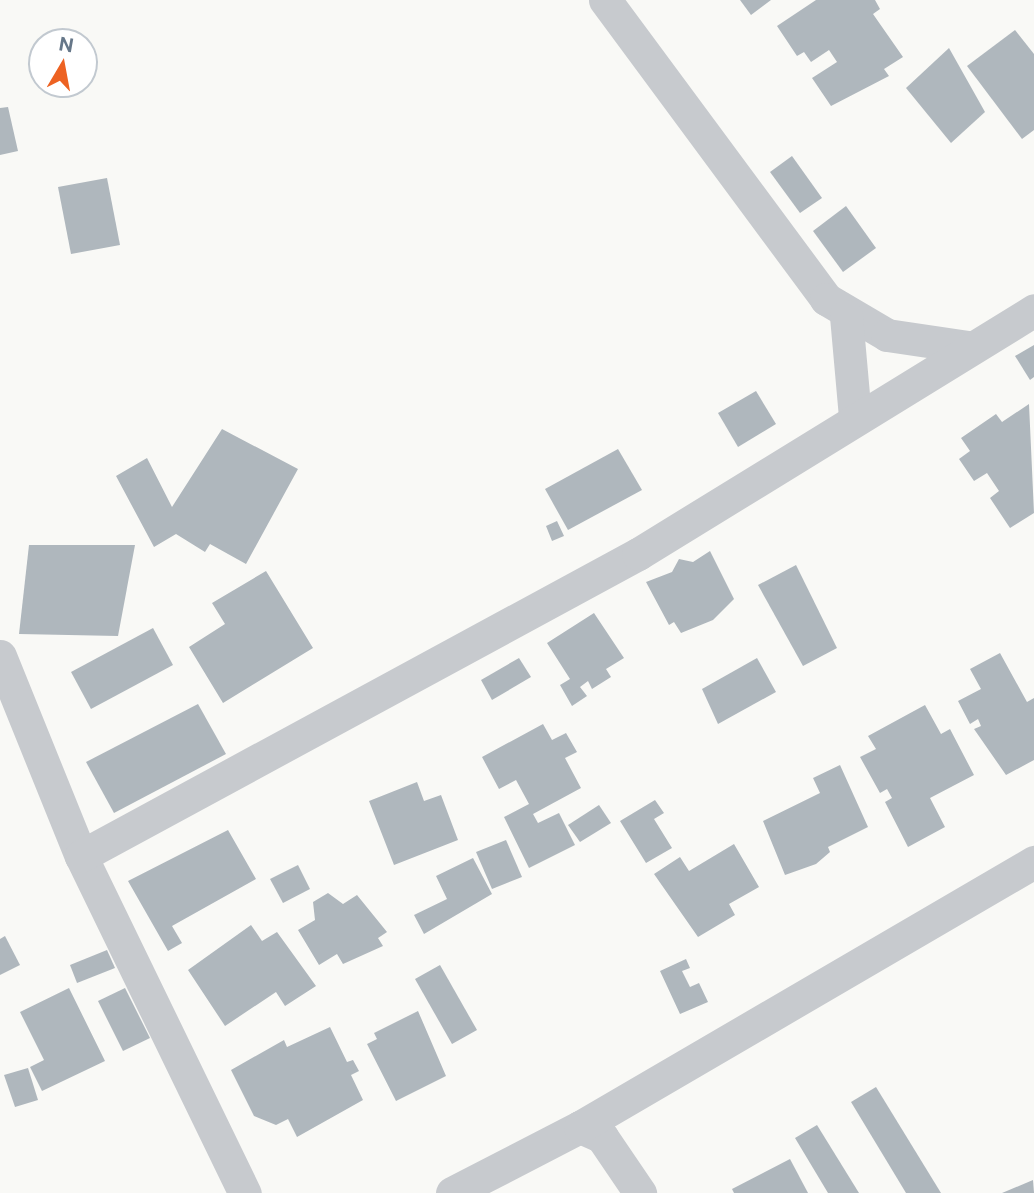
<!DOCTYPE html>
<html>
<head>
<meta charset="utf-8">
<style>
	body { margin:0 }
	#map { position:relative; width:1034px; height:1193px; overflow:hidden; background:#f9f9f6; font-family:"Public Sans",sans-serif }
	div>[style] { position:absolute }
	.building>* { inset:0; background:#afb7bd }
	.street>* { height:33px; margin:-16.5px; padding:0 16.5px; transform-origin:16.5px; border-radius:16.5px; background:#c7cace }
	span { translate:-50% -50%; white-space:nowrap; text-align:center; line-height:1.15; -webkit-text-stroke:7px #fff; paint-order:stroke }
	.north { position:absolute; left:28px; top:28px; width:70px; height:70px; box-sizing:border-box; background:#fff; border:2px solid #c2c9d0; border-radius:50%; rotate:10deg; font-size:19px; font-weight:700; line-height:28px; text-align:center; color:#667789 }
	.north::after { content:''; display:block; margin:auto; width:24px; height:32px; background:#ed6222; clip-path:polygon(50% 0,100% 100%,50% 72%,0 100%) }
</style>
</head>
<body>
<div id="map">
	<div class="building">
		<i style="clip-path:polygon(740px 0,771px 0,751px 15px)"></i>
		<i style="clip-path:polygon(816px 0,875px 0,880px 9px,873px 14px,903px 57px,884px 69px,889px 76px,831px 106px,812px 78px,837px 62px,829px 50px,811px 62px,804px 52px,797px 56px,777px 26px)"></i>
		<i style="clip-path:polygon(1015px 30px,1034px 54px,1034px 130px,1022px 139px,967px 66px)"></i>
		<i style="clip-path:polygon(949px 48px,985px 112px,951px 143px,906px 88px)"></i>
		<i style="clip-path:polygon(8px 107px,18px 151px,0 155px,0 108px)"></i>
		<i style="clip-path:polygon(792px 156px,822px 198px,800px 213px,770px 172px)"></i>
		<i style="clip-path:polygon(107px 178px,120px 245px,71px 254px,58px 187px)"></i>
		<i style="clip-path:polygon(846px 206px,876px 248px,843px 272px,813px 231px)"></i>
		<i style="clip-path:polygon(1034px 345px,1034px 377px,1030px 380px,1015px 356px)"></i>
		<i style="clip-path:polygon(756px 391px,776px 424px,738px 447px,718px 413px)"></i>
		<i style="clip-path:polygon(1029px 404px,1034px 513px,1010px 528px,990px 498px,999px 491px,987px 473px,974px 481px,959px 459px,970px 451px,961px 438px,996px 414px,1002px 422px)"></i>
		<i style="clip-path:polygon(222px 429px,298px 469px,246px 564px,210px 544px,205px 552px,176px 534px,154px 547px,116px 476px,147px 458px,172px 507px)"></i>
		<i style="clip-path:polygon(618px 449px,642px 490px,568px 530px,545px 489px)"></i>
		<i style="clip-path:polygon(557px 521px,564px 536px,552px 541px,546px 526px)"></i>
		<i style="clip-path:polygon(29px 545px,135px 545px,118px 636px,19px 634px)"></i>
		<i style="clip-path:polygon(710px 551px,734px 599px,713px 620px,681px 633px,674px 622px,669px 625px,646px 582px,672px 572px,679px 559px,693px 562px)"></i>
		<i style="clip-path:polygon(796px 565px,837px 648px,803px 666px,758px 585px)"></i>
		<i style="clip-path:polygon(266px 571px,313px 648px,223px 703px,189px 647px,225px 624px,212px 603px)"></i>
		<i style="clip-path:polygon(594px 613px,624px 658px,606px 669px,611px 677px,592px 689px,588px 681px,580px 687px,587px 696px,572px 706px,560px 685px,570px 679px,547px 643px)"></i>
		<i style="clip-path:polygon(153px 628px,173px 665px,91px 709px,71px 672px)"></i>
		<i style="clip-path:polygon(1000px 653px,1027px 702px,1034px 698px,1034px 760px,1006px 775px,974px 729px,981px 726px,978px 719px,970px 724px,958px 701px,981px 689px,970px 669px)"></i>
		<i style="clip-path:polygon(519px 658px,531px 677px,492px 700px,481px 680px)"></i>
		<i style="clip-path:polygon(757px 658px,776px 692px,718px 724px,702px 689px)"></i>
		<i style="clip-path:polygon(198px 704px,226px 754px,114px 813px,86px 762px)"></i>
		<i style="clip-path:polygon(925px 705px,941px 734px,950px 729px,974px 775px,930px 798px,945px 827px,908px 847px,885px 802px,892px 798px,887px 789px,880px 793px,860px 757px,876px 749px,868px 736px)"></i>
		<i style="clip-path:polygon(543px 724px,552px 740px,566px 733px,577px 752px,565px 758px,581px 788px,533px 814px,538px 823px,559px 813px,575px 845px,529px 868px,504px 817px,529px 804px,516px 780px,499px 789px,482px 757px)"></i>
		<i style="clip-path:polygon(840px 765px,868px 827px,828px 847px,830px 852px,816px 864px,785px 875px,763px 821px,820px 793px,813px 778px)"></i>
		<i style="clip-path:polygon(417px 782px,424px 801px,441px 795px,458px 840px,394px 865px,369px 801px)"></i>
		<i style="clip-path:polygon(655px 800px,664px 813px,654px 819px,672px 848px,646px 863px,620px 821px)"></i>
		<i style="clip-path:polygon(599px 805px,611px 823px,580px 842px,568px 825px)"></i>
		<i style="clip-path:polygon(228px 830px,256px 879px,172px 926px,182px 943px,168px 951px,128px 881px)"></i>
		<i style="clip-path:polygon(506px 840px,522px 877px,492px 889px,476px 852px)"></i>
		<i style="clip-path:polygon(734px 844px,759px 887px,729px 904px,735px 915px,698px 937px,654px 874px,680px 857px,689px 871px)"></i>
		<i style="clip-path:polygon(473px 858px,492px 894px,424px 934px,414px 915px,447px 899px,436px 876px)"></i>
		<i style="clip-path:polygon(298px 865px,310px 889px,283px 903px,270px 879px)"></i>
		<i style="clip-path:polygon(328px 893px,343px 904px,357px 895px,387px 932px,378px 938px,383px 946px,343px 964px,337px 954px,319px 965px,298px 930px,315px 920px,313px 902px)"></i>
		<i style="clip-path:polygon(251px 925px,262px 941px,277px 932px,316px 986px,285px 1006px,276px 992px,225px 1026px,188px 970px)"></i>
		<i style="clip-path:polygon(5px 936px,20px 965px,0 975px,0 939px)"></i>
		<i style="clip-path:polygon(107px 950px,115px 968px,77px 983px,70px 965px)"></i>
		<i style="clip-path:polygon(686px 959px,690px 968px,682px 971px,690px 987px,699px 983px,708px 1002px,680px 1014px,660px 971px)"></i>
		<i style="clip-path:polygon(440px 965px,477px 1030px,452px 1044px,415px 979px)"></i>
		<i style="clip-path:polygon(69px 988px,105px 1061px,42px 1091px,30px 1067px,44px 1060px,20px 1012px)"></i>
		<i style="clip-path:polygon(125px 988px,150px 1038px,123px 1051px,98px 1001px)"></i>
		<i style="clip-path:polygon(418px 1011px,446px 1076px,396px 1101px,367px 1044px,377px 1039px,374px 1033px)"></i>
		<i style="clip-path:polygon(330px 1027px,347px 1062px,353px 1060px,359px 1071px,351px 1075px,363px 1100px,297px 1137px,288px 1119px,276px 1125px,254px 1116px,231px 1070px,284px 1040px,287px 1047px)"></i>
		<i style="clip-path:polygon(28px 1068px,38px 1100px,15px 1107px,4px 1075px)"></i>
		<i style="clip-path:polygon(876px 1087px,941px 1193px,906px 1193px,851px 1102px)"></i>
		<i style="clip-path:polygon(817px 1125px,859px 1193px,828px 1193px,795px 1138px)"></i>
		<i style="clip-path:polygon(790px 1159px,808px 1193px,734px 1193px,732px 1189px)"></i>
		<i style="clip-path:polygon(1033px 1180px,1034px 1193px,1002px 1193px)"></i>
	</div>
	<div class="street">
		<i style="left:605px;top:0;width:372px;rotate:53.5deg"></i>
		<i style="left:826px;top:299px;width:71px;rotate:30.5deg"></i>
		<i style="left:887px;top:335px;width:82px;rotate:8.4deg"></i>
		<i style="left:846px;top:316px;width:101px;rotate:84.9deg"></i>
		<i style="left:0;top:656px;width:216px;rotate:68deg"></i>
		<i style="left:81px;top:856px;width:375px;rotate:64.1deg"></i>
		<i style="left:81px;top:856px;width:634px;rotate:-28.47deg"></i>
		<i style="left:638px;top:554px;width:465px;rotate:-31.6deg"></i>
		<i style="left:580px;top:1127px;width:24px;rotate:24deg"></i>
		<i style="left:602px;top:1137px;width:68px;rotate:55.8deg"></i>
		<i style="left:452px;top:1193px;width:144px;rotate:-27.3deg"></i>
		<i style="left:580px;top:1127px;width:526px;rotate:-30.27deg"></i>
	</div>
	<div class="north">N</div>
</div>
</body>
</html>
